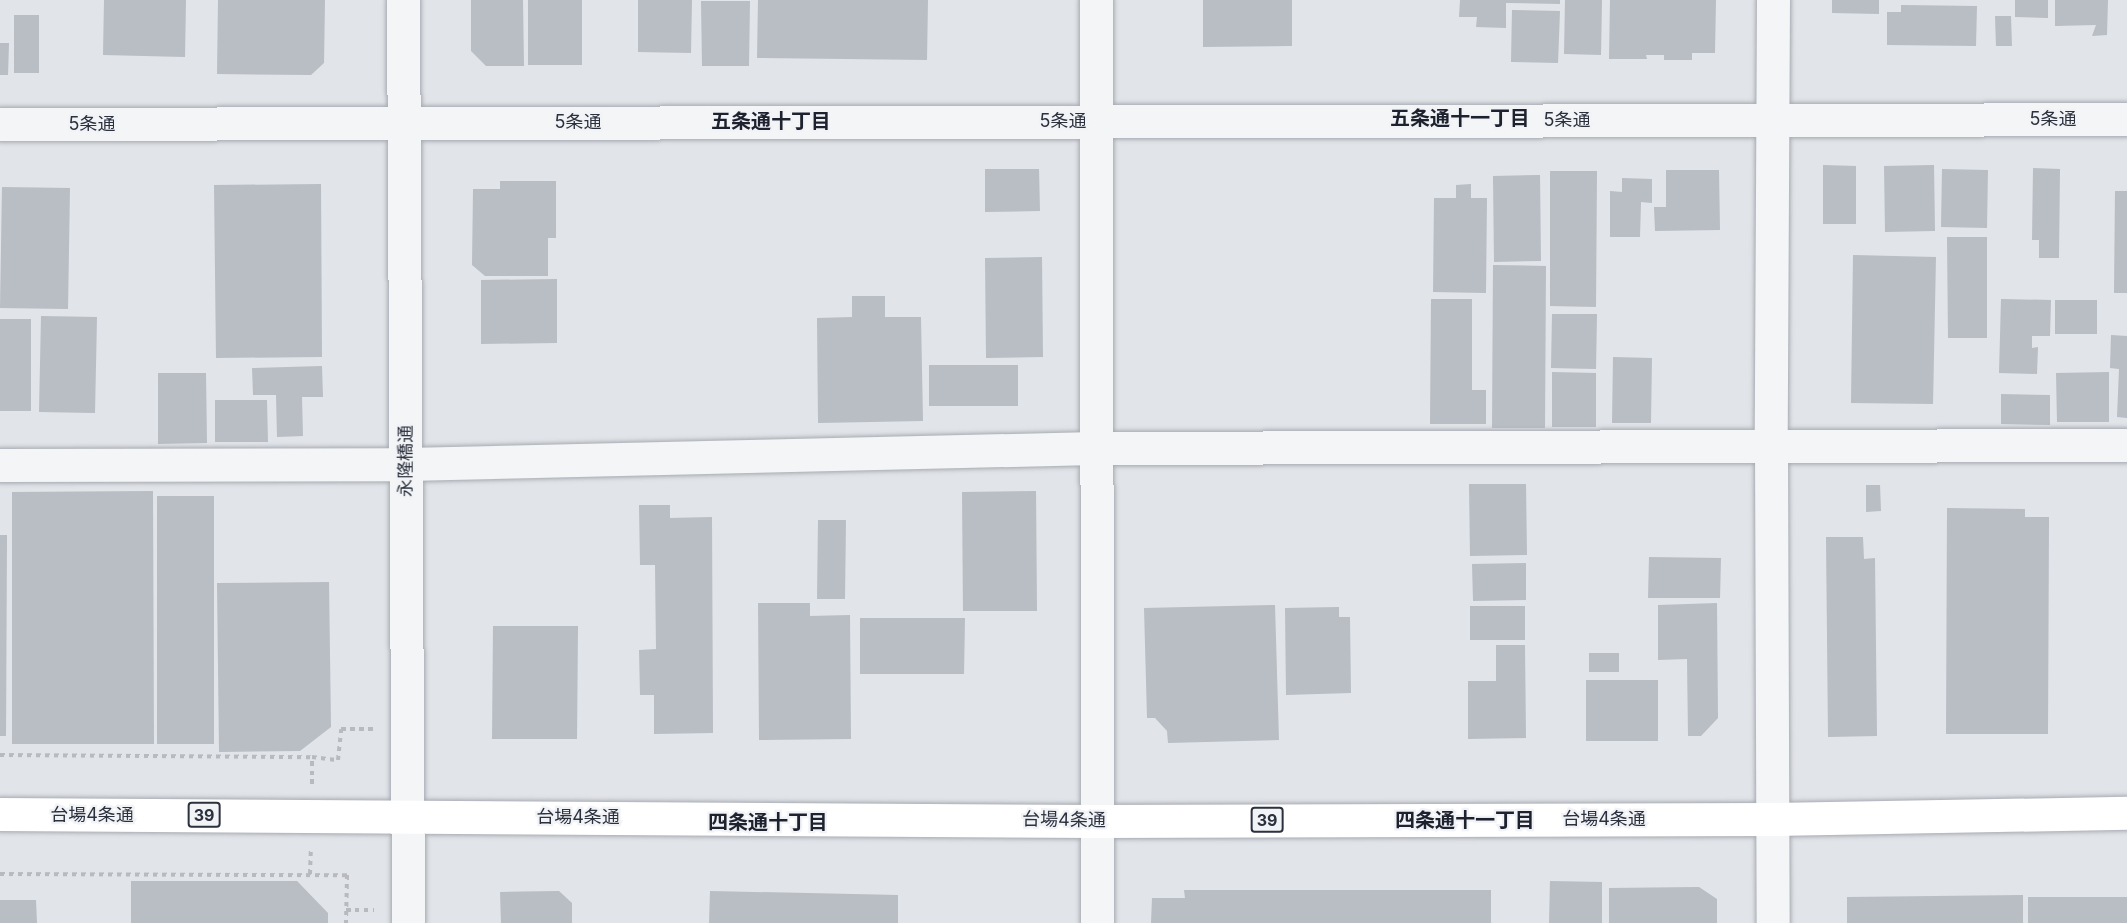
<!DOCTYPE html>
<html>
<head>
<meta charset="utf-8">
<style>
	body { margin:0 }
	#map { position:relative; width:2127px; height:923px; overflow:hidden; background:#e1e4e8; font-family:Inter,"Noto Sans JP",sans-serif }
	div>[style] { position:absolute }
	.building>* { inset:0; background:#b9bdc4 }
	.path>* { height:4px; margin-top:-2px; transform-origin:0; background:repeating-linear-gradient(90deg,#b8bac0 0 4.5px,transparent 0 9px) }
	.roads { filter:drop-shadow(0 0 2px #a7abb2) drop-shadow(0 0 2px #a7abb2) }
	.minor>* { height:33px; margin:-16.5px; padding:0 16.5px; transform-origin:16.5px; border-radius:16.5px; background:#f4f5f7 }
	.highway>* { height:33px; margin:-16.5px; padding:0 16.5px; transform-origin:16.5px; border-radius:16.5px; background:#fff }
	span { translate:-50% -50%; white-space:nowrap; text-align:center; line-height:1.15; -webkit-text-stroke:4.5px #f1f3f6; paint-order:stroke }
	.shield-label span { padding:2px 4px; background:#f1f3f6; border:2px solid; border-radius:4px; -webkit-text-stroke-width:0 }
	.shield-label { font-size:16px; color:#2c313e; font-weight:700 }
	.street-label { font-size:18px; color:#2c313e }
	.neighbourhood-label { font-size:20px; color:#1e222f; font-weight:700 }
</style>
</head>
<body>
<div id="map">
	<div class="building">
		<i style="clip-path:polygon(104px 0,186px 0,185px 57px,103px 55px)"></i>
		<i style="clip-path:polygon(218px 0,325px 0,324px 63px,311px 75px,217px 74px)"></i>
		<i style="clip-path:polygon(471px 0,523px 0,524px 66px,486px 66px,471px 51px)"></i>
		<i style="clip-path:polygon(528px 0,582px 0,582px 65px,528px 65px)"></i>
		<i style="clip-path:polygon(638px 0,692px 0,691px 53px,638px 52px)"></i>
		<i style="clip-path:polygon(758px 0,928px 0,927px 60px,757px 58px)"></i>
		<i style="clip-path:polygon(1203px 0,1292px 0,1292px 46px,1203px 47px)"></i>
		<i style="clip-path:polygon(1460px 0,1560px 0,1560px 4px,1506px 3px,1506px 28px,1476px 27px,1477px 17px,1459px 17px)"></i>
		<i style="clip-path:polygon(1565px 0,1602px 0,1601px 55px,1564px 54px)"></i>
		<i style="clip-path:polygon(1610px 0,1716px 0,1715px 53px,1692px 53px,1692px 60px,1664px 60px,1664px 55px,1646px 55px,1647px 59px,1609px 59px)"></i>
		<i style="clip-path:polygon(1832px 0,1879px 0,1879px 14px,1832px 13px)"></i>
		<i style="clip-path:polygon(2015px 0,2048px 0,2048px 18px,2015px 17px)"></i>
		<i style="clip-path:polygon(2055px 0,2108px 0,2107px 35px,2092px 36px,2096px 25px,2055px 26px)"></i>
		<i style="clip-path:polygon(701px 1px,750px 1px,749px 66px,702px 66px)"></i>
		<i style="clip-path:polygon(1901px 5px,1977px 6px,1976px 46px,1887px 45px,1887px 12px,1901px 12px)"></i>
		<i style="clip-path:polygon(1512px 10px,1560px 11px,1558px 63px,1511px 62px)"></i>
		<i style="clip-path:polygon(14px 15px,39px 15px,39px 73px,14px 73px)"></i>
		<i style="clip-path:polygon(1995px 16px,2011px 16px,2012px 46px,1996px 46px)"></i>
		<i style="clip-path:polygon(0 43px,9px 43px,8px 75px,0 75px)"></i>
		<i style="clip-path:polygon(1823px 165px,1856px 166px,1856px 224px,1823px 224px)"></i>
		<i style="clip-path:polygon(1934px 165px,1935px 231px,1885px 232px,1884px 166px)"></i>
		<i style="clip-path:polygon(2033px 168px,2060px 169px,2059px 258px,2039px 258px,2039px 240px,2032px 240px)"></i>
		<i style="clip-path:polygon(985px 169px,1039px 169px,1040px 211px,985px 212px)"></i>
		<i style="clip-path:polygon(1942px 169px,1988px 170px,1987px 228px,1941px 227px)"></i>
		<i style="clip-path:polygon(1666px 170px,1719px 170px,1720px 230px,1655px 231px,1654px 207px,1666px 207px)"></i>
		<i style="clip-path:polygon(1550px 171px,1597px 171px,1596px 307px,1550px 306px)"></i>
		<i style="clip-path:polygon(1540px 175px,1541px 261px,1494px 262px,1493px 176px)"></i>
		<i style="clip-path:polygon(1622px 178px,1652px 179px,1652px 203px,1641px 202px,1640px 237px,1610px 237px,1610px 191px,1622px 192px)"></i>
		<i style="clip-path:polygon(500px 181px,556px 181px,556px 238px,548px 238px,548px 276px,485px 276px,472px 265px,473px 189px,500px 189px)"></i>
		<i style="clip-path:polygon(321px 184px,322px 357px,216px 358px,214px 185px)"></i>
		<i style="clip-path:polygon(1471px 184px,1471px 198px,1487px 198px,1486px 293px,1433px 292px,1434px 198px,1456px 198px,1456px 185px)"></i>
		<i style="clip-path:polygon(2px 187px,70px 188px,68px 309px,0 308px)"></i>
		<i style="clip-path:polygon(2115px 191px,2127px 191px,2127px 293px,2114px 293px)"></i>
		<i style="clip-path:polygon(1947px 237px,1987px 237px,1987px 338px,1948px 338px)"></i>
		<i style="clip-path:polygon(1853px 255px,1936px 257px,1933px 404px,1851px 403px)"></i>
		<i style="clip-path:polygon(1042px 257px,1043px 357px,986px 358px,985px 258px)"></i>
		<i style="clip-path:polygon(1493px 265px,1546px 266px,1545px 428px,1492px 428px)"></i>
		<i style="clip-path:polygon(557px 279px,557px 343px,481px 344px,481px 280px)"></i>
		<i style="clip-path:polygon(852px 296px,885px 296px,885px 317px,921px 317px,923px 421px,818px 423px,817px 318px,852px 317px)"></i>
		<i style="clip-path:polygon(1431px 299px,1472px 299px,1472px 390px,1486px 390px,1486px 424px,1430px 424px)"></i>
		<i style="clip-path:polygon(2001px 299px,2051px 300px,2050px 336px,2032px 336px,2032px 348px,2038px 347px,2037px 374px,1999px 373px)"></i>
		<i style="clip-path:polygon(2055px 300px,2097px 300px,2097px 334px,2055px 334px)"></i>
		<i style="clip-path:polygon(1552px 314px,1597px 314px,1596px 369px,1551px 368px)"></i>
		<i style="clip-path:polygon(41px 316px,97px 317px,95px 413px,39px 412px)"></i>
		<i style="clip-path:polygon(0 319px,31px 319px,31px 411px,0 411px)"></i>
		<i style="clip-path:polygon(2111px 335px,2127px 336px,2127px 418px,2117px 417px,2119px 369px,2110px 368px)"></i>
		<i style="clip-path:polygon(1613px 357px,1652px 358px,1651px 423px,1612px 423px)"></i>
		<i style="clip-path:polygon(929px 365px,1018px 365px,1018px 406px,929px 406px)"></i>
		<i style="clip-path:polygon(322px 366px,323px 397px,302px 397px,303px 436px,277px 437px,276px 395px,253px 395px,252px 368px)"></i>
		<i style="clip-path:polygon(1552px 372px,1596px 373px,1596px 427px,1552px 427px)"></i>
		<i style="clip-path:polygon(2109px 372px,2109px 422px,2057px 422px,2056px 373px)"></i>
		<i style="clip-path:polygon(158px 373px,206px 373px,207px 443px,158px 444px)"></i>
		<i style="clip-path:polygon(2001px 394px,2050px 395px,2050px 425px,2001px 424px)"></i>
		<i style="clip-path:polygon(215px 400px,267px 400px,268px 442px,215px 442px)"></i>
		<i style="clip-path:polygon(1469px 484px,1526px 484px,1527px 555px,1470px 556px)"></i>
		<i style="clip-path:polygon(1866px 485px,1880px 485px,1881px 511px,1866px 512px)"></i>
		<i style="clip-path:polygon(153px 491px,154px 744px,12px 744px,12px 492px)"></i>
		<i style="clip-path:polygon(1036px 491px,1037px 611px,963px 611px,962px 492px)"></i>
		<i style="clip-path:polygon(157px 496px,214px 496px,214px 744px,157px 744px)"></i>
		<i style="clip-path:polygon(639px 505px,670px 505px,670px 518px,712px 517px,713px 733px,654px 734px,654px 695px,640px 695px,639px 650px,656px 649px,655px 565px,640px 565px)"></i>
		<i style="clip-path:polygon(1947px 508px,2025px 509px,2025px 517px,2049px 517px,2048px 734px,1946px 734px)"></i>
		<i style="clip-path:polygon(818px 520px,846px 520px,845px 599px,817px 599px)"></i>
		<i style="clip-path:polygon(0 535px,7px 535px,6px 736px,0 736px)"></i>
		<i style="clip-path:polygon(1826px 537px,1863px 537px,1864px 559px,1875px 558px,1877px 736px,1828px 737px)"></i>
		<i style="clip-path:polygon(1649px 557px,1721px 558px,1720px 598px,1648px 598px)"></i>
		<i style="clip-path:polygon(1526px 563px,1526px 600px,1473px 601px,1472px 564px)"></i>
		<i style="clip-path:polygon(329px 582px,331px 727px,300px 751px,219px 752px,217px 583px)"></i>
		<i style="clip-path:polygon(758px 603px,810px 603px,810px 616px,850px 615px,851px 739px,759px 740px)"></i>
		<i style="clip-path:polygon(1717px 603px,1718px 718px,1701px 736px,1688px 736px,1687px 659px,1658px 660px,1658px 605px)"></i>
		<i style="clip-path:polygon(1275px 605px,1279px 740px,1168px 743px,1167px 731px,1155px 718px,1147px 718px,1144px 608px)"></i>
		<i style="clip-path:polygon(1470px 606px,1525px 606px,1525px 640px,1470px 640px)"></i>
		<i style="clip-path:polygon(1339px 607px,1339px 617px,1350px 617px,1351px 693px,1286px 695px,1285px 608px)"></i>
		<i style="clip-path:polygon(860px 618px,965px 618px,964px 674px,860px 674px)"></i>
		<i style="clip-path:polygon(493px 626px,578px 626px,577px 739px,492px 739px)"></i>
		<i style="clip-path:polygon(1496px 645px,1525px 645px,1526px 738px,1468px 739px,1468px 681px,1496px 681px)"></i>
		<i style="clip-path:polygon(1589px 653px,1619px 653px,1619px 672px,1589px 672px)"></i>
		<i style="clip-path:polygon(1586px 680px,1658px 680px,1658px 741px,1586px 741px)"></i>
		<i style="clip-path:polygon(131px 881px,297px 881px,328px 913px,328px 923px,131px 923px)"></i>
		<i style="clip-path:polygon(1550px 881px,1602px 882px,1602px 923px,1549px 923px)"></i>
		<i style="clip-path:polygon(1699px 887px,1717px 899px,1717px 923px,1609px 923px,1609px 888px)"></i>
		<i style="clip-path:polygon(1184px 890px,1491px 890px,1491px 923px,1151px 923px,1152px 898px,1185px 898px)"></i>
		<i style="clip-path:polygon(559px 891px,572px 903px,572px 923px,501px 923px,500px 892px)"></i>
		<i style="clip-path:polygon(710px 891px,898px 895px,898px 923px,709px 923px)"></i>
		<i style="clip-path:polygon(2023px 895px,2023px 923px,1847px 923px,1847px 897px)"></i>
		<i style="clip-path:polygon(2028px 897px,2127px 897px,2127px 923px,2028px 923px)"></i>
		<i style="clip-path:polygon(0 900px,36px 900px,37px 923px,0 923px)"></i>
	</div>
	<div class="path">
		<i style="left:0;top:755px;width:312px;rotate:0.4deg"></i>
		<i style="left:312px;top:757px;width:26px;rotate:7deg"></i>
		<i style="left:338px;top:760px;width:31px;rotate:-84deg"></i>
		<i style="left:341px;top:729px;width:33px"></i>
		<i style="left:312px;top:784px;width:27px;rotate:-90deg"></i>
		<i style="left:0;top:874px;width:347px;rotate:0.2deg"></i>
		<i style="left:347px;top:875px;width:48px;rotate:91.2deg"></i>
		<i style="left:310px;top:874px;width:23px;rotate:-88deg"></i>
		<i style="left:346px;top:910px;width:28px"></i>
	</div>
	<div class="roads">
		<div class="minor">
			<i style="left:403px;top:0;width:923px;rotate:89.69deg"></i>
			<i style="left:1096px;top:0;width:923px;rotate:89.94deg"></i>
			<i style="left:1773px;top:0;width:446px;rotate:90.3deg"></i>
			<i style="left:1771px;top:446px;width:477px;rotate:89.8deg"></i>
			<i style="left:0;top:124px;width:2127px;rotate:-0.13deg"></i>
			<i style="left:0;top:465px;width:406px;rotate:-0.1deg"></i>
			<i style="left:406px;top:464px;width:689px;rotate:-1.33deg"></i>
			<i style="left:1095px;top:448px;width:1032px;rotate:-0.17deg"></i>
		</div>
		<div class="highway">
			<i style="left:0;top:814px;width:1097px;rotate:0.37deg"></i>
			<i style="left:1097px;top:821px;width:676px;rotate:-0.17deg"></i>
			<i style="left:1773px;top:819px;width:354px;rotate:-1deg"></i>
		</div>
	</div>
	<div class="shield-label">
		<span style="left:204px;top:815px">39</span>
		<span style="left:1267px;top:820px">39</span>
	</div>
	<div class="street-label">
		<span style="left:2053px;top:119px">5条通</span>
		<span style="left:1567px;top:120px">5条通</span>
		<span style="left:1063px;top:121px">5条通</span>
		<span style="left:578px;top:122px">5条通</span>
		<span style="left:92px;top:124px">5条通</span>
		<span style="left:406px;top:461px;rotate:-90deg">永隆橋通</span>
		<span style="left:92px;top:815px">台場4条通</span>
		<span style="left:578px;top:817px">台場4条通</span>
		<span style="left:1604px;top:819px">台場4条通</span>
		<span style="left:1064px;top:820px;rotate:1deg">台場4条通</span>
	</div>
	<div class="neighbourhood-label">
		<span style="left:1460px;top:118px">五条通十一丁目</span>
		<span style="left:771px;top:121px">五条通十丁目</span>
		<span style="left:1465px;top:820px">四条通十一丁目</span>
		<span style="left:768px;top:822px">四条通十丁目</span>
	</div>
</div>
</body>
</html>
